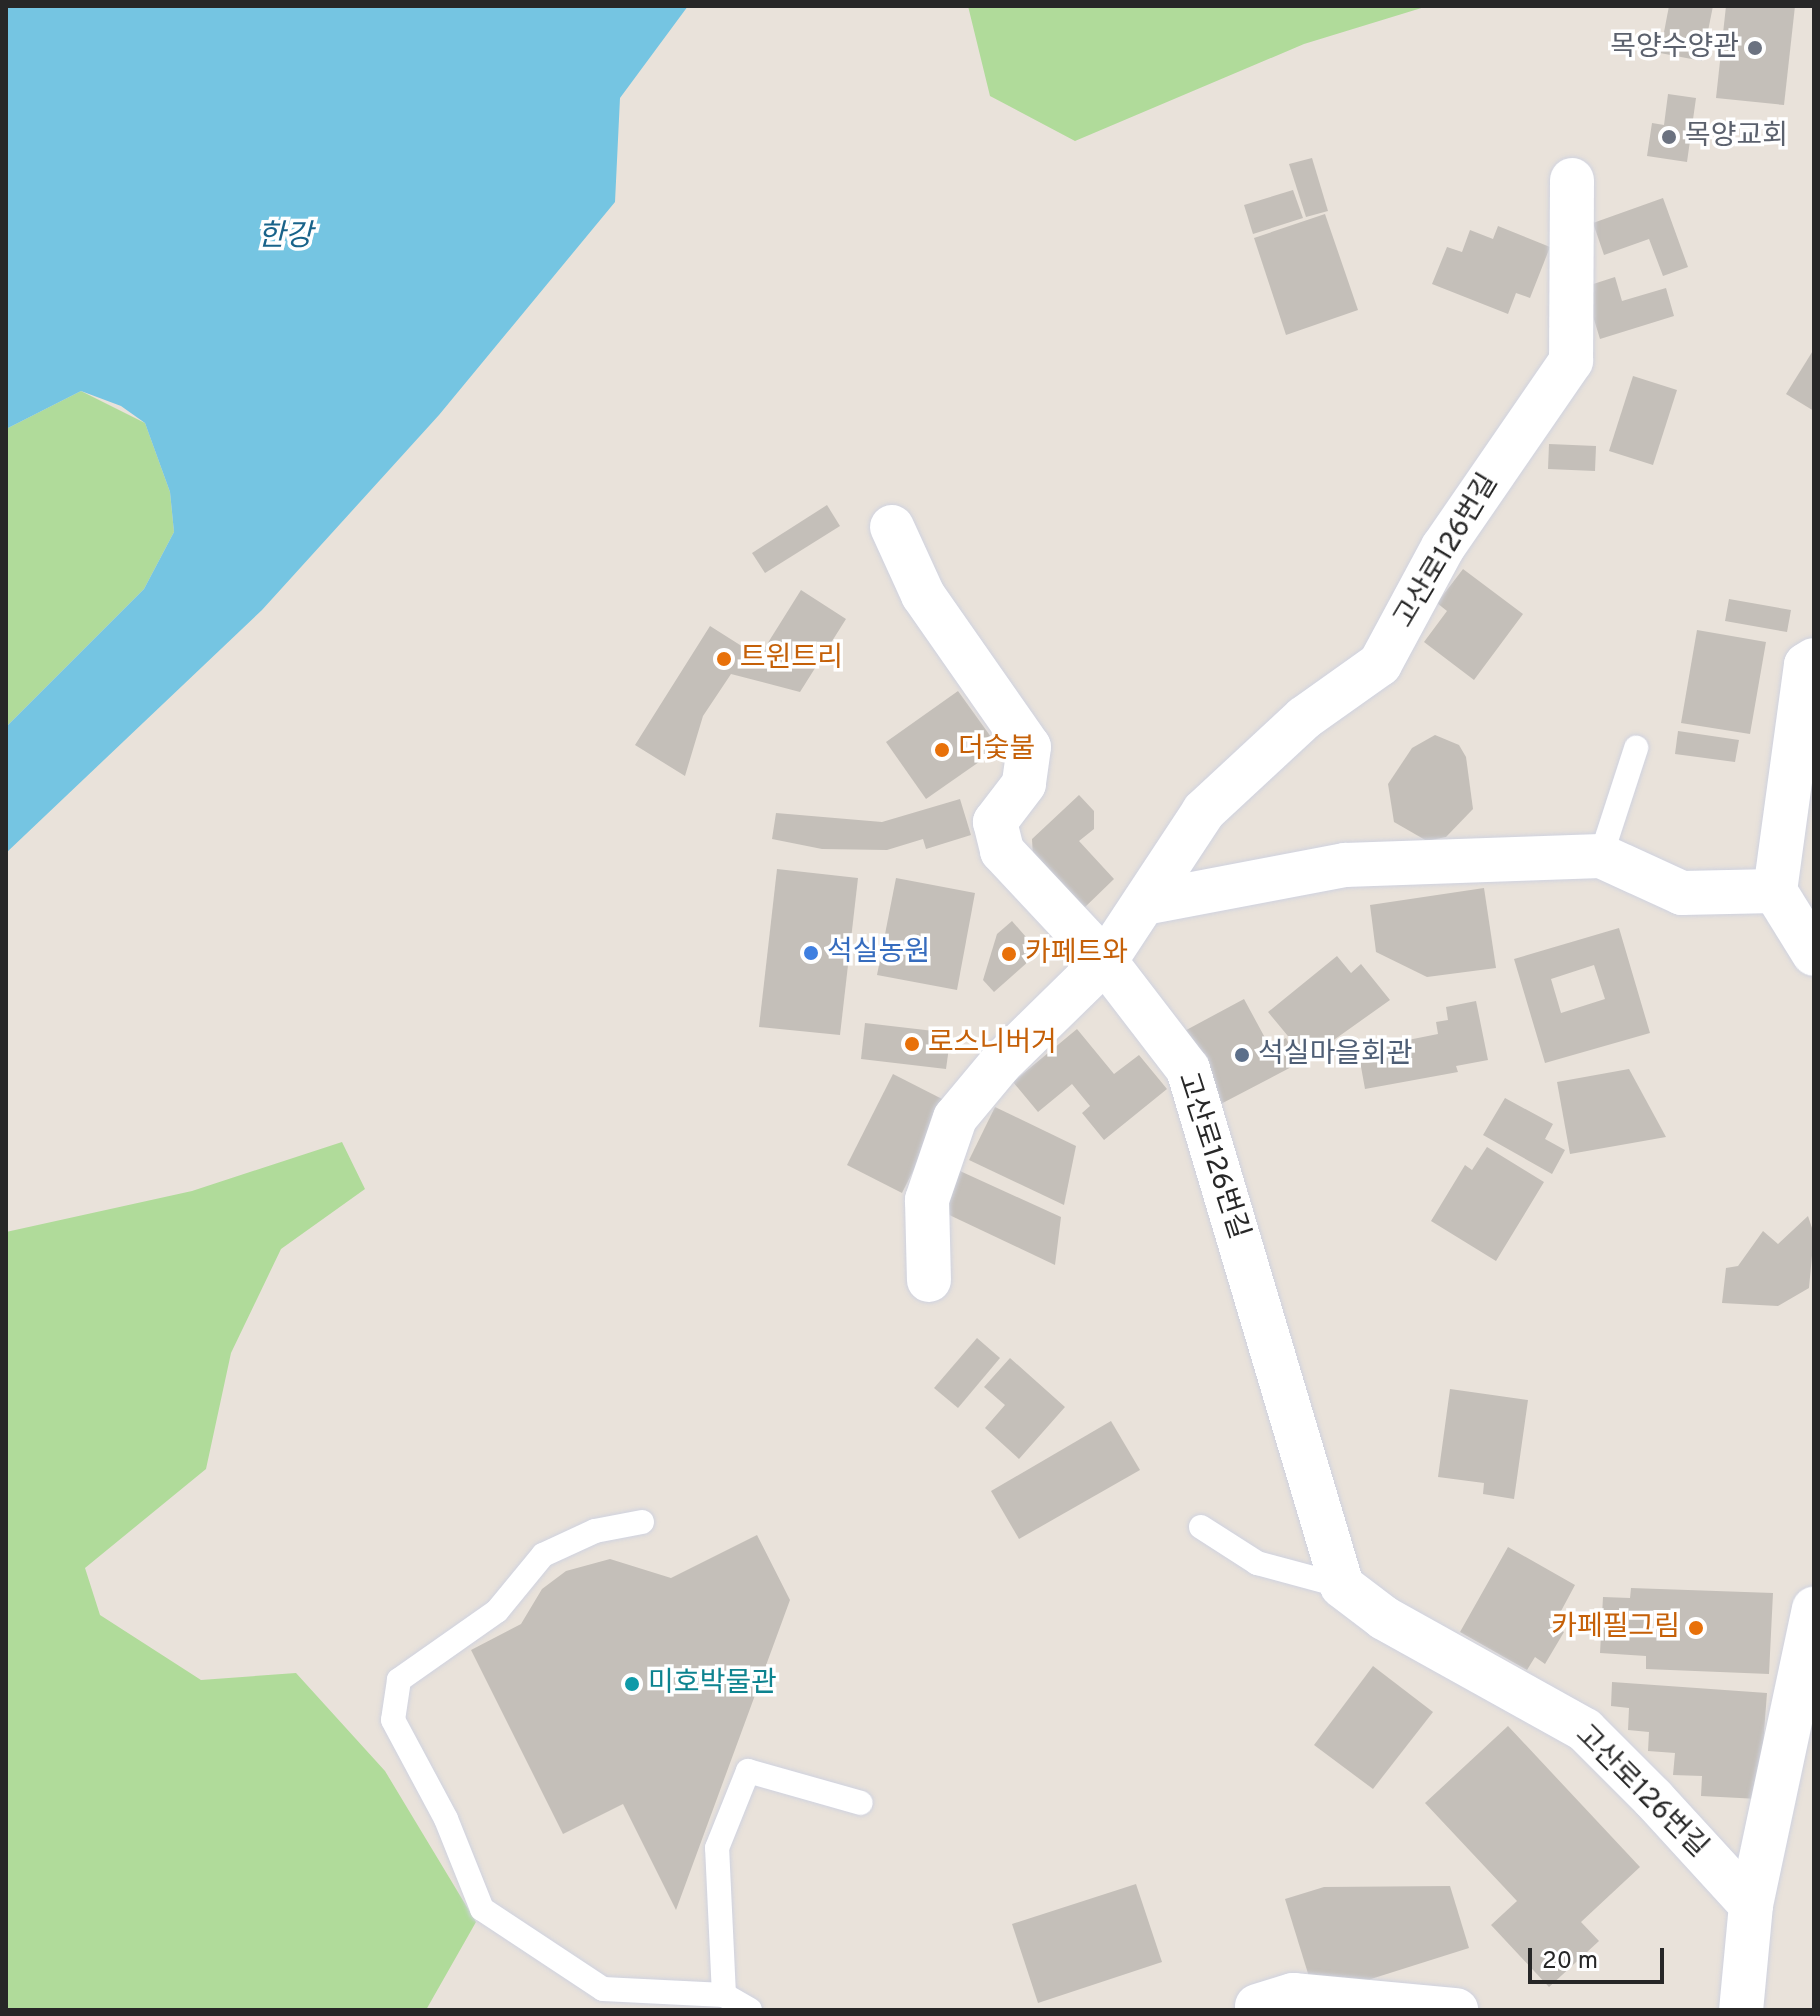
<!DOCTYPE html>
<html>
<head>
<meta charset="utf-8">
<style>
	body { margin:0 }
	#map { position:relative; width:1820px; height:2016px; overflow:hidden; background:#e9e2da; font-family:Overpass,"Noto Sans KR",sans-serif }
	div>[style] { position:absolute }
	.green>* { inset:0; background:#b0db9a }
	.water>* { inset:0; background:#75c5e2 }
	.building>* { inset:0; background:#c4bfb9 }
	.roads { filter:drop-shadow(0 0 2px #cfd2df) drop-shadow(0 0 2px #cfd2df) }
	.service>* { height:24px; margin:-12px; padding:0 12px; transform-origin:12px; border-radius:12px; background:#fff }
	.minor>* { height:44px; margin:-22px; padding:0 22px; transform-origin:22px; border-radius:22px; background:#fff }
	.dots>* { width:22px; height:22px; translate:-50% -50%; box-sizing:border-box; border:4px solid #fff; border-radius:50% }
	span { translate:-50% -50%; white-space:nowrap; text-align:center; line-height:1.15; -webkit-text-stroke:7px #fff; paint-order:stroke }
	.worship-label { font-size:28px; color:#5b616d }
	.right { translate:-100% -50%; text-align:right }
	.left { translate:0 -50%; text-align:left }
	.street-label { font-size:28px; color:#272727 }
	.food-label { font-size:28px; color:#c56008 }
	.shop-label { font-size:28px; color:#366cbe }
	.service-label { font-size:28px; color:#4e5e75 }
	.culture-label { font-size:28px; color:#0d838f }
	.water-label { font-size:30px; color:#19638a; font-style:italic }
	.frame { position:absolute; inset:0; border:8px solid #272727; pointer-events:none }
	.scale { position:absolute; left:1528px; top:1948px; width:136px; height:36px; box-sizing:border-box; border:4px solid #272727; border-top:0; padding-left:10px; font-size:24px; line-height:28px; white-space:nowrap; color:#272727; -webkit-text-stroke:6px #fff; paint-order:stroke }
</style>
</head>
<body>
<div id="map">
	<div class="green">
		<i style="clip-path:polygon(968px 6px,1428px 6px,1304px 44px,1075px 141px,990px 96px)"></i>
		<i style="clip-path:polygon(81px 391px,145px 423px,170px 492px,174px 532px,144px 589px,6px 727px,6px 429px)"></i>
		<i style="clip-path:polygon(342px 1142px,365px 1189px,281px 1249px,231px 1353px,206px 1469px,85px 1568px,100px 1615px,201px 1680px,296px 1673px,385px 1771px,476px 1922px,426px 2010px,6px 2010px,6px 1232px,192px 1191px)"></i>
	</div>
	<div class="water">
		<i style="clip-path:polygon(6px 6px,688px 6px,620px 98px,615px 202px,439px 415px,262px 610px,6px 853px,6px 727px,144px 589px,174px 532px,170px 492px,145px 423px,121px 406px,81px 391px,6px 429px)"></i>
	</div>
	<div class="building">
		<i style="clip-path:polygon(1669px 6px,1713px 6px,1702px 61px,1660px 53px)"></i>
		<i style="clip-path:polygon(1726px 6px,1795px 6px,1784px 105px,1716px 98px)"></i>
		<i style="clip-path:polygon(1668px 94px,1696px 98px,1687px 162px,1647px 156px,1652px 123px,1664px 125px)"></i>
		<i style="clip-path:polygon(1312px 158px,1328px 211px,1306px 217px,1289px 164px)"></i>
		<i style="clip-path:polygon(1293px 190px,1303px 218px,1253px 234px,1244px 205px)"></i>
		<i style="clip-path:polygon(1663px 198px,1688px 267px,1663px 276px,1649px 239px,1604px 255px,1593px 223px)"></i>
		<i style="clip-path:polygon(1325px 214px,1358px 310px,1286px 335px,1254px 238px)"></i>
		<i style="clip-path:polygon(1498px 226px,1550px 247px,1530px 298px,1516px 293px,1508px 314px,1432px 284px,1447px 247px,1462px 252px,1470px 230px,1493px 239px)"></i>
		<i style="clip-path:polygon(1615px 277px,1622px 301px,1666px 288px,1674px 316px,1600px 339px,1584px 287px)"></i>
		<i style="clip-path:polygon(1814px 349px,1814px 411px,1786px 394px)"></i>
		<i style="clip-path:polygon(1633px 376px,1677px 390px,1653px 465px,1609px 451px)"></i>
		<i style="clip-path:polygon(1549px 444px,1596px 446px,1595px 471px,1548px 469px)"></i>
		<i style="clip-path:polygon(827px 505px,840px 526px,765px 573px,752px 553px)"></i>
		<i style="clip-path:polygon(1463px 569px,1523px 614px,1474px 680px,1424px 642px,1447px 611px,1437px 603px)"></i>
		<i style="clip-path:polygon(801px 590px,846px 619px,800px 692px,731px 674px,703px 716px,685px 776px,635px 745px,710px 626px,759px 657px)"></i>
		<i style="clip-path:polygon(1729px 599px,1791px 610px,1787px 632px,1725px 621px)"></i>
		<i style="clip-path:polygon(1697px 630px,1766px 642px,1750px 734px,1681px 723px)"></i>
		<i style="clip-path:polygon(958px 691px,999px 748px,926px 799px,886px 742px)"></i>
		<i style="clip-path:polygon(1678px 731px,1739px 740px,1735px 762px,1675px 754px)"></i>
		<i style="clip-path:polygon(1435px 735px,1459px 745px,1466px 757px,1473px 809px,1446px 837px,1427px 841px,1394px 822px,1388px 784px,1412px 748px)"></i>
		<i style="clip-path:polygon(1079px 795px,1094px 811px,1094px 829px,1079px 841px,1114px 879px,1082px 910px,1033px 858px,1032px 839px)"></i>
		<i style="clip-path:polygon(960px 799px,971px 835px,926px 849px,923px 839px,887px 850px,822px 849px,772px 839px,776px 813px,882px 822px)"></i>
		<i style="clip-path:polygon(777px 869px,858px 878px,840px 1035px,759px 1027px)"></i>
		<i style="clip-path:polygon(896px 878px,975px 893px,957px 990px,877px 975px)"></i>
		<i style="clip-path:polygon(1484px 888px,1496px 968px,1427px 977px,1376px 952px,1370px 905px)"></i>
		<i style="clip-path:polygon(1012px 921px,1039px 952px,994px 992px,983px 980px,997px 934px)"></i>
		<i style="clip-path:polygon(evenodd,1619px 928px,1650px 1033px,1545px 1063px,1514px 959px,1619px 928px,1594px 965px,1605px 999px,1561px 1013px,1551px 979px,1594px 965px)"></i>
		<i style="clip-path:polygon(1337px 956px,1351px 973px,1361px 964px,1390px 1000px,1307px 1059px,1268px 1012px)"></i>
		<i style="clip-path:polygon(1244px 999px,1270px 1047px,1286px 1038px,1299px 1063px,1215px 1107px,1177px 1035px)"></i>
		<i style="clip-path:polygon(1476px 1001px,1488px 1060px,1456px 1066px,1458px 1072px,1365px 1089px,1358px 1050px,1438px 1034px,1436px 1022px,1448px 1020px,1446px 1007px)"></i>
		<i style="clip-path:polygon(865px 1023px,951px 1033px,946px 1069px,861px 1059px)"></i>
		<i style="clip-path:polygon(1077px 1029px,1114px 1074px,1139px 1055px,1167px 1089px,1104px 1140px,1082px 1113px,1090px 1106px,1072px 1084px,1038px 1112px,1013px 1082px)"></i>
		<i style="clip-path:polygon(1629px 1069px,1666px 1137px,1570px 1154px,1557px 1082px)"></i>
		<i style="clip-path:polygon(893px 1074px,948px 1102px,902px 1193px,847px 1165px)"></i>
		<i style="clip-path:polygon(1505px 1098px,1553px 1124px,1545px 1139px,1565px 1150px,1552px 1174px,1483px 1135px)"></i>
		<i style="clip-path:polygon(995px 1107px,1076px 1146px,1064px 1205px,969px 1160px)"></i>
		<i style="clip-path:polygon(1487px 1147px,1544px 1182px,1496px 1261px,1431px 1221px,1465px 1165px,1472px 1170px)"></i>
		<i style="clip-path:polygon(960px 1171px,1061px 1217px,1055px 1265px,943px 1212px)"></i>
		<i style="clip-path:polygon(1808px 1216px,1814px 1234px,1809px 1288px,1778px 1306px,1722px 1303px,1726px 1268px,1738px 1266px,1763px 1231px,1778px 1244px)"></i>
		<i style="clip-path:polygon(977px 1338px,1000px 1358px,958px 1408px,934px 1388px)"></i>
		<i style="clip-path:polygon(1010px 1358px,1065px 1407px,1019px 1459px,985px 1428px,1005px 1405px,984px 1387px)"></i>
		<i style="clip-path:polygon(1450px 1389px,1528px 1400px,1514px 1499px,1483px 1494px,1484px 1483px,1438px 1477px)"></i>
		<i style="clip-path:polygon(1111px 1421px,1140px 1470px,1019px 1539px,991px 1491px)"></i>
		<i style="clip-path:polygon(757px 1535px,790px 1600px,676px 1910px,623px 1804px,563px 1834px,471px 1650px,521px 1624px,542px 1589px,566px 1571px,610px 1559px,671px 1578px)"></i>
		<i style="clip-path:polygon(1508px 1547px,1575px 1585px,1553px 1626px,1564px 1632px,1545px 1664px,1535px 1657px,1527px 1670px,1460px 1632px)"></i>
		<i style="clip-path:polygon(1631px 1588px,1773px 1593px,1769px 1674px,1646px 1669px,1646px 1656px,1600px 1653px,1603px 1597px,1630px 1598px)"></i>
		<i style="clip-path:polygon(1373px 1666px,1433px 1712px,1373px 1789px,1314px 1745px)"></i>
		<i style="clip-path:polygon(1612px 1682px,1767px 1693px,1759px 1799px,1701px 1796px,1702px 1776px,1673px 1775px,1675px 1753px,1648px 1751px,1649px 1732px,1628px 1730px,1629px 1708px,1611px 1706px)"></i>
		<i style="clip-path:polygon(1508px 1726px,1640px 1867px,1581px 1922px,1599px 1941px,1549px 1987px,1491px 1925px,1517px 1901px,1425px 1803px)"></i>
		<i style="clip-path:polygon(1136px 1884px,1162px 1962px,1038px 2003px,1012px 1924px)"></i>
		<i style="clip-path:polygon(1450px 1886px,1469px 1948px,1352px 1985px,1310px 1980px,1285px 1899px,1324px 1887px)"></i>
	</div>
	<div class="roads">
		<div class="service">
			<i style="left:1601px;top:856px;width:114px;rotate:-72deg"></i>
			<i style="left:642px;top:1522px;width:48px;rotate:169.2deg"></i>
			<i style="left:595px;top:1531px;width:57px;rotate:155.2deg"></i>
			<i style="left:543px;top:1555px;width:72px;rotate:129.4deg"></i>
			<i style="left:497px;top:1611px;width:120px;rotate:144.9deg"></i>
			<i style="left:399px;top:1680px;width:40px;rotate:98.5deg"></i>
			<i style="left:393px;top:1720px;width:112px;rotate:61.8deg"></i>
			<i style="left:446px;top:1819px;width:97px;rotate:68.2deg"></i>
			<i style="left:482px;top:1909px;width:145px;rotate:33.5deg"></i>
			<i style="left:603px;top:1989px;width:121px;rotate:2.8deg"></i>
			<i style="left:724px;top:1995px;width:30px;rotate:30deg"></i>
			<i style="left:1201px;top:1527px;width:67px;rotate:32.7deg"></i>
			<i style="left:1257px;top:1563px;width:88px;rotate:15.1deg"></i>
			<i style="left:724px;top:1995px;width:147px;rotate:-92.7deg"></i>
			<i style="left:717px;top:1848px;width:83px;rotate:-68.1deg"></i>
			<i style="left:748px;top:1771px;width:117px;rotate:15.8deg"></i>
		</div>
		<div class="minor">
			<i style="left:1572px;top:180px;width:181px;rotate:90.3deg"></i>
			<i style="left:1571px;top:361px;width:226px;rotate:124.5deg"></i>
			<i style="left:1443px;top:547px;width:133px;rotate:118.3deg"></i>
			<i style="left:1380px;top:664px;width:93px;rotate:144.6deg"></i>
			<i style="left:1304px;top:718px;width:137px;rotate:137.1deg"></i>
			<i style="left:1204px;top:811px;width:180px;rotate:123.4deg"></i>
			<i style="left:1105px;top:961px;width:136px;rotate:52.5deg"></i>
			<i style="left:1188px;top:1069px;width:539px;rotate:73.41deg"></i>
			<i style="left:1342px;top:1586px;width:53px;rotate:37.3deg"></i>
			<i style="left:1384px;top:1618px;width:230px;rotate:29.1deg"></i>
			<i style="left:1585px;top:1730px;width:96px;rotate:45deg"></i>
			<i style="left:1653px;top:1798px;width:145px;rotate:47.5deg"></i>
			<i style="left:1751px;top:1905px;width:105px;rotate:95.4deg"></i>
			<i style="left:892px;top:527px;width:75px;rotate:65.5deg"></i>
			<i style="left:923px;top:595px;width:185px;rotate:55.1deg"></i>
			<i style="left:1029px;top:747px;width:37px;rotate:98deg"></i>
			<i style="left:1024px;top:784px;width:48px;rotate:127.3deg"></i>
			<i style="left:995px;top:822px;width:30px;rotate:76deg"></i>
			<i style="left:1002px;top:851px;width:151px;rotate:46.9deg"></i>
			<i style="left:1105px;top:961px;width:147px;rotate:135.6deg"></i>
			<i style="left:1000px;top:1064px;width:70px;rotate:129.8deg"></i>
			<i style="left:955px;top:1118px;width:87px;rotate:108.9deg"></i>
			<i style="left:927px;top:1200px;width:80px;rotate:88.6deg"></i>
			<i style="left:1775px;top:891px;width:228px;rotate:-82.2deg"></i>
			<i style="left:1806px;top:665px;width:9px;rotate:-32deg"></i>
			<i style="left:1145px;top:903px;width:204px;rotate:-10.8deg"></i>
			<i style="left:1345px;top:865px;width:256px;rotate:-2deg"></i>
			<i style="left:1601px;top:856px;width:89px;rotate:24.6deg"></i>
			<i style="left:1682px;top:893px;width:93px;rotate:-1.2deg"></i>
			<i style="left:1775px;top:891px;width:74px;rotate:58.2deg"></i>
			<i style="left:1751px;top:1905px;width:303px;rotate:-78deg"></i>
			<i style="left:1257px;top:2006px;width:38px;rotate:-17deg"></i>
			<i style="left:1293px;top:1995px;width:164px;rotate:5.3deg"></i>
		</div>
	</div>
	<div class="dots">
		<i style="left:1755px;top:48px;background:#6b7280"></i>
		<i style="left:1669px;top:137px;background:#6b7280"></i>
		<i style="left:724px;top:659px;background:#e8710a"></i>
		<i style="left:942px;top:750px;background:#e8710a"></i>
		<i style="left:811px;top:953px;background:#3f7fe0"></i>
		<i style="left:1009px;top:954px;background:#e8710a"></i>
		<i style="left:912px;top:1044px;background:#e8710a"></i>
		<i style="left:1242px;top:1055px;background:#5c6f8a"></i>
		<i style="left:1696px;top:1628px;background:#e8710a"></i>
		<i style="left:632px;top:1684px;background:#0f9aa8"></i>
	</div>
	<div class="worship-label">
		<span class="right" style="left:1739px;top:48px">목양수양관</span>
		<span class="left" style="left:1685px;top:137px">목양교회</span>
	</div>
	<div class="street-label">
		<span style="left:1447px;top:551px;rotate:-59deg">고산로126번길</span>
		<span style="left:1212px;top:1156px;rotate:72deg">고산로126번길</span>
		<span style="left:1641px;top:1792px;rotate:45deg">고산로126번길</span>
	</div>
	<div class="food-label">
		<span class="left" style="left:740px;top:659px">트윈트리</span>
		<span class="left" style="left:958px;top:750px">더숯불</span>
		<span class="left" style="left:1025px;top:954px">카페트와</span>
		<span class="left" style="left:928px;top:1044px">로스니버거</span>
		<span class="right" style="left:1680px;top:1628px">카페필그림</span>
	</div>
	<div class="shop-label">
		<span class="left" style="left:827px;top:953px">석실농원</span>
	</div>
	<div class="service-label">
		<span class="left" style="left:1258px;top:1055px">석실마을회관</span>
	</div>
	<div class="culture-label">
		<span class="left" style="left:648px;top:1684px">미호박물관</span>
	</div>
	<div class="water-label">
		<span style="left:285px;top:238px">한강</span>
	</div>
	<div class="frame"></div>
	<div class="scale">20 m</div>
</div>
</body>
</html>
